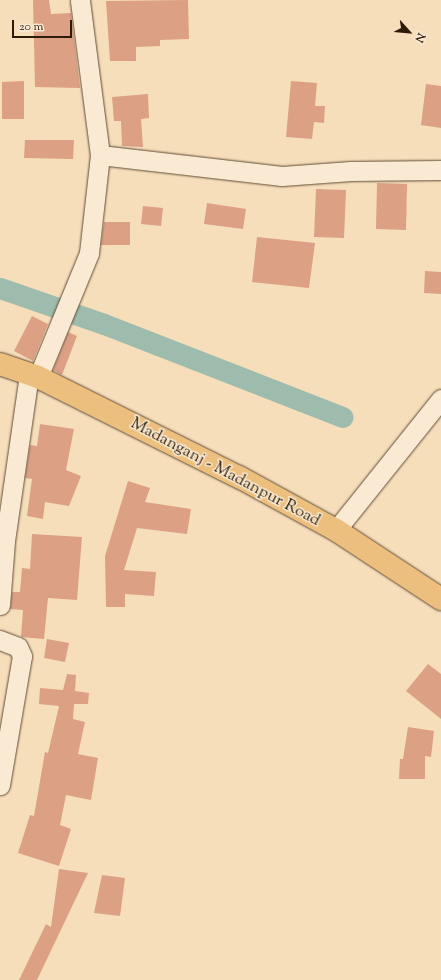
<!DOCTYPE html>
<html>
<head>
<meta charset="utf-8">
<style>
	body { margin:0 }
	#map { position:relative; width:441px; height:980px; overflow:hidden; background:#f7debb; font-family:"Sorts Mill Goudy",serif }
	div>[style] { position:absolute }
	.canal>* { height:21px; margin:-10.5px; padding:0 10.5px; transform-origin:10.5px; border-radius:10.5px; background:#9ebcad }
	.building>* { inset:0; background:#dca085 }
	.roads { filter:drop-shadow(0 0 1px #604c34) drop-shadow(0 0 1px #604c34) }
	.minor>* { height:19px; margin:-9.5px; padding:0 9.5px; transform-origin:9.5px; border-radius:9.5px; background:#faead3 }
	.major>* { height:22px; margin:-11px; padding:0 11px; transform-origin:11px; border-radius:11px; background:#ecbf7e }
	span { translate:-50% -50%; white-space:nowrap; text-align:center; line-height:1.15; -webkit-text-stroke:3px #faead3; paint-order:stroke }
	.street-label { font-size:17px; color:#2d1b07 }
	.north { position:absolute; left:389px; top:12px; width:40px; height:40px; -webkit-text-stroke:3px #faead3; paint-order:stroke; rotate:117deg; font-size:11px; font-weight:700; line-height:16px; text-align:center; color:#2d1b07 }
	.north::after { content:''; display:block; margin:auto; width:14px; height:18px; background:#2d1b07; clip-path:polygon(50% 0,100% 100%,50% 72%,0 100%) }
	.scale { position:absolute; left:12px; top:20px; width:60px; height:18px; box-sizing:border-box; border:2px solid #2d1b07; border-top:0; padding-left:5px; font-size:12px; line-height:14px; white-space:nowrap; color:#2d1b07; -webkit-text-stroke:3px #faead3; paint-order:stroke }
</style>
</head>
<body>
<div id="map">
	<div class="canal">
		<i style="left:0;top:288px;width:110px;rotate:19.1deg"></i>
		<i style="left:104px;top:324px;width:256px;rotate:21.3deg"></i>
	</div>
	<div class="building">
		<i style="clip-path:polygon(33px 0,49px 0,51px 14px,71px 13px,80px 88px,35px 87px)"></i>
		<i style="clip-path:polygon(188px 0,189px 39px,160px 40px,160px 46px,136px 47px,136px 61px,110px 61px,106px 1px)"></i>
		<i style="clip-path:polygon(24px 81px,24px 119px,2px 119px,2px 82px)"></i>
		<i style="clip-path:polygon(291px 81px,317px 83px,315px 106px,325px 106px,324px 123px,314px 122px,312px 139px,286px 137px)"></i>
		<i style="clip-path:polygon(426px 84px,441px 86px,441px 128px,421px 125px)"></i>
		<i style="clip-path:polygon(148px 94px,149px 118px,141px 119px,143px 147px,122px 146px,121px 121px,114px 121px,112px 97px)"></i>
		<i style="clip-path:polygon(25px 140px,74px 140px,73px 159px,24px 158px)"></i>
		<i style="clip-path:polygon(377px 183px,407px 184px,406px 230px,376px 229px)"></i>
		<i style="clip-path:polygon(316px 189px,346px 190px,344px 238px,314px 237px)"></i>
		<i style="clip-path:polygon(207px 203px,246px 209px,243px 229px,204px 224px)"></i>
		<i style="clip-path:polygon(143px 206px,163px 208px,161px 226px,141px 224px)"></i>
		<i style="clip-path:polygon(104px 222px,130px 222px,130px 245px,101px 245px)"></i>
		<i style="clip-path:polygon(257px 237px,315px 243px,309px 288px,252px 282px)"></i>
		<i style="clip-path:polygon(425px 271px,441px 272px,441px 294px,424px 293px)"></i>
		<i style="clip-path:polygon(32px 316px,48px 324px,33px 361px,14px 351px)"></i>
		<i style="clip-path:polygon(68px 332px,77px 336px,62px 375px,53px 370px)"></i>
		<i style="clip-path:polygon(40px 424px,74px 429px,66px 470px,81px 476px,69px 506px,45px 502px,43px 519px,27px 516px,32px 479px,25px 478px,30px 445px,37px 446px)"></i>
		<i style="clip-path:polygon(128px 481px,150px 488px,145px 502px,191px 509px,187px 534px,137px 528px,124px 570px,156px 572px,154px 596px,125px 594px,125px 607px,106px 607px,105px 556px)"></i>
		<i style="clip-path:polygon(32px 534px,82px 537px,77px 600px,48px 598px,44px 639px,21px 637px,23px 610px,10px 609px,12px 592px,20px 592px,22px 568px,30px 569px)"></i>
		<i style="clip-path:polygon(47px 639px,69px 643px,65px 662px,44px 658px)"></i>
		<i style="clip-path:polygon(428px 664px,441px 674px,441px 719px,406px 691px)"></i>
		<i style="clip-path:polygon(67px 674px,76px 675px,75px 691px,89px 693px,88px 704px,74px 704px,73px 719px,85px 722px,78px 754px,98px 758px,91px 800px,66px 795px,60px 825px,71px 829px,59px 866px,18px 853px,30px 815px,34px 816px,45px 752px,48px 753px,59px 706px,39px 704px,40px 688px,63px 690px)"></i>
		<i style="clip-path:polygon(408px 727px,434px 731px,431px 757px,425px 756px,425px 779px,399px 779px,400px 759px,403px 759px)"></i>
		<i style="clip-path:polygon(59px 869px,88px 873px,37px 980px,19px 980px,46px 924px,51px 927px)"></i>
		<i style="clip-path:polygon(102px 875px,125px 878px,120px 916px,94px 913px)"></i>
	</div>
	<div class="roads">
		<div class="minor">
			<i style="left:100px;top:155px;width:183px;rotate:6.6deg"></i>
			<i style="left:282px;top:176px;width:69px;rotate:-4.1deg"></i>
			<i style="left:351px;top:171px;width:90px;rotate:-0.6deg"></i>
			<i style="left:38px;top:377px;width:134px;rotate:-67.6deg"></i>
			<i style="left:89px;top:253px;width:99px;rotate:-83.6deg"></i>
			<i style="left:100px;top:155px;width:156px;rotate:-97.4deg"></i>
			<i style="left:336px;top:530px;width:168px;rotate:-51.3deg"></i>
			<i style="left:0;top:605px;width:64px;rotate:-85.5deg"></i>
			<i style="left:5px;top:541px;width:168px;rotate:-81.8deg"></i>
			<i style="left:0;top:640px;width:19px;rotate:21deg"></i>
			<i style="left:18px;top:647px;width:10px;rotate:66deg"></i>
			<i style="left:22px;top:656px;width:131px;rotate:99.7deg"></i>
		</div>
		<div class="major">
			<i style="left:0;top:364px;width:40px;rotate:18.9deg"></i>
			<i style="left:38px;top:377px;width:225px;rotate:26.5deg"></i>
			<i style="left:239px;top:477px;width:111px;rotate:28.7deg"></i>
			<i style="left:336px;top:530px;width:126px;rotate:33.3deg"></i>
		</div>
	</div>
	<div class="street-label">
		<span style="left:225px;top:473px;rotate:28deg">Madanganj - Madanpur Road</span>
	</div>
	<div class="north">N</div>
	<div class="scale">20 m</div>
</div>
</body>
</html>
